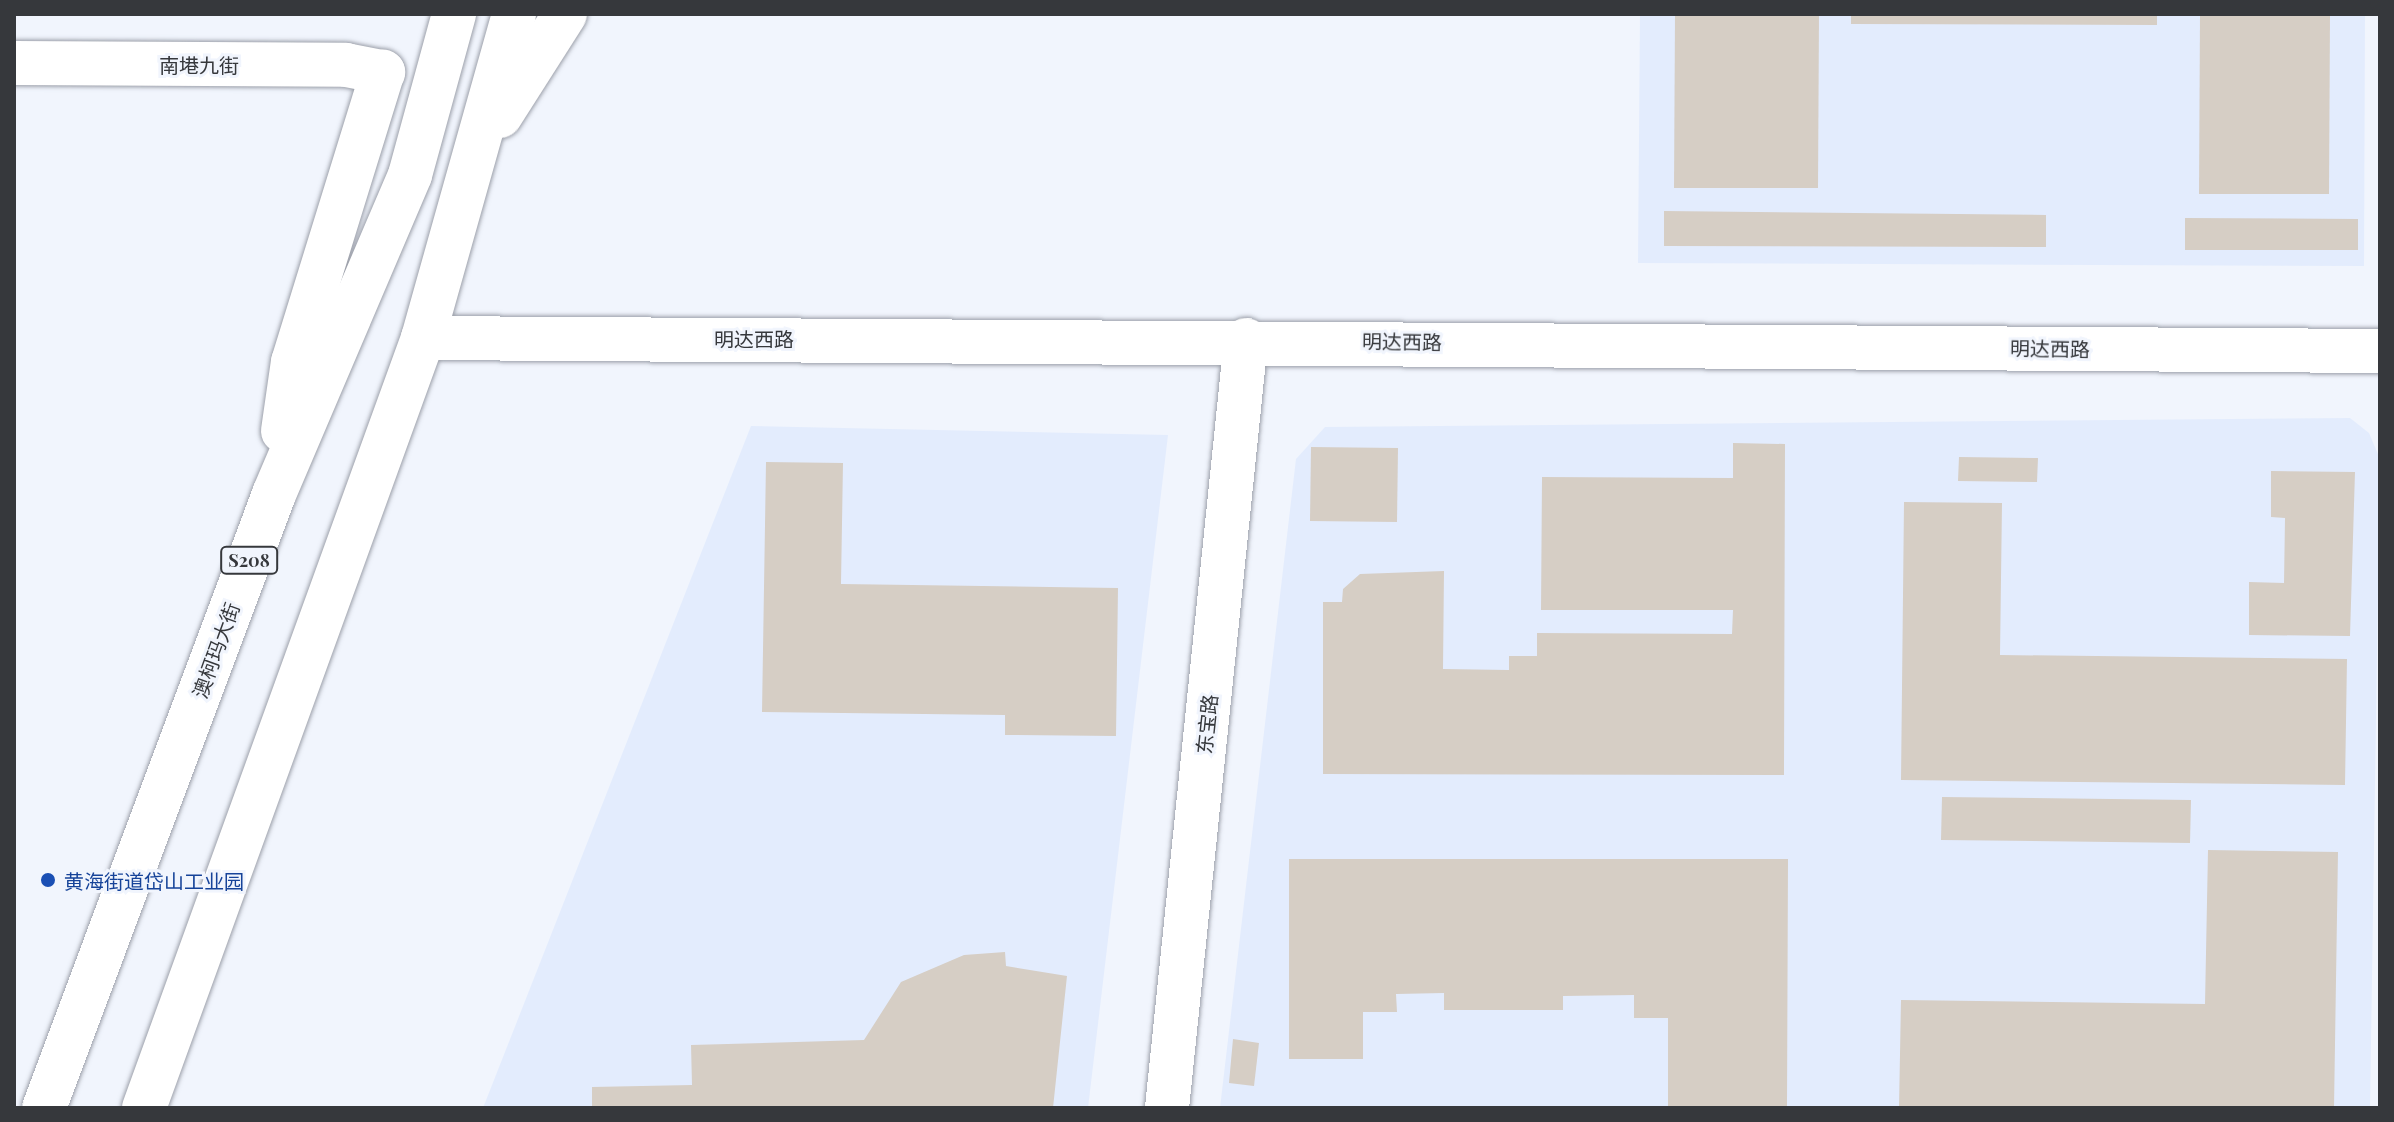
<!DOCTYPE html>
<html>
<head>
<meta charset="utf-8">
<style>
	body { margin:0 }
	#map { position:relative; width:2394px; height:1122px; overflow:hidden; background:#f1f5fd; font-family:"Playfair Display","Noto Sans SC",serif }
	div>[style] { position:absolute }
	.built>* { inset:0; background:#e3ecfd }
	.building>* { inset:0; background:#d6cec5 }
	.roads { filter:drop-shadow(0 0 2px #9ca0aa) drop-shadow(0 0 2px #9ca0aa) }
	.minor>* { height:44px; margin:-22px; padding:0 22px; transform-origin:22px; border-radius:22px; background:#fff }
	.major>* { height:44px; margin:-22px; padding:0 22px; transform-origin:22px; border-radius:22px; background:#fff }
	.dots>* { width:22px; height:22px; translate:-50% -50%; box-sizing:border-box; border:4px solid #f1f5fd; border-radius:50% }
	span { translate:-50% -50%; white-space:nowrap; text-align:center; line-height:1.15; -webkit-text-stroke:6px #f1f5fd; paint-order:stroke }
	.shield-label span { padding:2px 6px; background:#f1f5fd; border:2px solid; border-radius:6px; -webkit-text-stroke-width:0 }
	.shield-label { font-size:18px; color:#36383c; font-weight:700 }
	.street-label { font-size:20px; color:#36383c }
	.transit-label { font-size:20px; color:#164399 }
	.left { translate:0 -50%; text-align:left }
	.frame { position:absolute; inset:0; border:16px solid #36383c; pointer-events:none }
</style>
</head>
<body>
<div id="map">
	<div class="built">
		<i style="clip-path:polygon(1640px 14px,2365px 14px,2364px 266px,1638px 263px)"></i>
		<i style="clip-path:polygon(2350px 418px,2369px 433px,2380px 459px,2370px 1108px,1220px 1108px,1296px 459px,1325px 427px)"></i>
		<i style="clip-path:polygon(751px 426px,1168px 435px,1088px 1108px,483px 1108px)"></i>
	</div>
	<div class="building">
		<i style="clip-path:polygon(1675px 14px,1819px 14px,1818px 188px,1674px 188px)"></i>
		<i style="clip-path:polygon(1851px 14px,2157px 14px,2157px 25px,1851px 24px)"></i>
		<i style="clip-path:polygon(2200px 14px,2330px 14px,2329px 194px,2199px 194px)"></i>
		<i style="clip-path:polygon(1664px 211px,2046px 215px,2046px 247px,1664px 246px)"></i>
		<i style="clip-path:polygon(2185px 218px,2358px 219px,2358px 250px,2185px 250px)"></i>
		<i style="clip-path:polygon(1733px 443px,1785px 444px,1784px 775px,1323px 774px,1323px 602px,1342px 602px,1343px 589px,1360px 574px,1444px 571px,1443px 669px,1509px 670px,1509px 656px,1537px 656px,1537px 633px,1732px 634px,1733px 610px,1541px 610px,1542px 477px,1733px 478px)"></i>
		<i style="clip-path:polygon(1311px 447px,1398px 448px,1397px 522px,1310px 521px)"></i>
		<i style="clip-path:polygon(1959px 457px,2038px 458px,2037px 482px,1958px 481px)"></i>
		<i style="clip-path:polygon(766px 462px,843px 463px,841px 584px,1118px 588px,1116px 736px,1005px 735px,1005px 715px,762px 712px)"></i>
		<i style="clip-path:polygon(2271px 471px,2355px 472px,2350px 636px,2249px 635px,2249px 582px,2284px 583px,2285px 518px,2271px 517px)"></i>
		<i style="clip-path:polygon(1904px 502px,2002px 503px,2000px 655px,2347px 659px,2345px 785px,1901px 780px)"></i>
		<i style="clip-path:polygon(1942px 797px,2191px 800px,2190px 843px,1941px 840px)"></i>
		<i style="clip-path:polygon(2208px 850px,2338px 852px,2334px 1108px,1899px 1108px,1901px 1000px,2205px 1004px)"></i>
		<i style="clip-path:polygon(1289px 859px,1788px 859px,1787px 1108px,1668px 1108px,1668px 1018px,1634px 1018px,1634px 995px,1563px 996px,1563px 1010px,1444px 1010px,1444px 993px,1396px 994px,1397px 1012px,1363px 1012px,1363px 1059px,1289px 1059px)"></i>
		<i style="clip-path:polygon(1005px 952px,1006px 966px,1067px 976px,1053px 1108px,592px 1108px,592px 1087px,692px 1085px,691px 1045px,864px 1040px,901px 982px,964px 955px)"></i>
		<i style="clip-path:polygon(1233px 1039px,1259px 1043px,1254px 1086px,1229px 1083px)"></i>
	</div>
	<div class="roads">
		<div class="minor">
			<i style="left:14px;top:63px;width:332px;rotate:0.3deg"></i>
			<i style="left:346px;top:65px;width:38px;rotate:11deg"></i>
			<i style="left:423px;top:338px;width:1957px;rotate:0.38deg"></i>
			<i style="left:1167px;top:1108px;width:772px;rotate:-84.13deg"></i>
		</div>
		<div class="major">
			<i style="left:500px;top:116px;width:121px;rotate:-57.5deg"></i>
			<i style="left:283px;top:431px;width:70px;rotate:-81.8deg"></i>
			<i style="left:293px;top:362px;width:304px;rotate:-72.8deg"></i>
			<i style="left:44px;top:1108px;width:656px;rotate:-69.46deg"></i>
			<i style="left:274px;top:494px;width:347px;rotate:-66.9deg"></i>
			<i style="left:410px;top:175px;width:167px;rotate:-74.7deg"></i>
			<i style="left:144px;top:1108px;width:819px;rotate:-70.08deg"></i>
			<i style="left:423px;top:338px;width:337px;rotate:-74.3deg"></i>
		</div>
	</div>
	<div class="dots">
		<i style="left:48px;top:880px;background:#1a4fb4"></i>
	</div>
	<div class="shield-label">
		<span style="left:249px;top:560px">S208</span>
	</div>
	<div class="street-label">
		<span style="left:199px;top:64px">南塂九街</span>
		<span style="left:754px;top:338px">明达西路</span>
		<span style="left:1402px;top:341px;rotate:1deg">明达西路</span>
		<span style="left:2050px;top:348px;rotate:1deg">明达西路</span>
		<span style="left:215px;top:650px;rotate:-70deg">澳柯玛大街</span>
		<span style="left:1206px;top:724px;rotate:-84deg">东宝路</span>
	</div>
	<div class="transit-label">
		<span class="left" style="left:64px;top:880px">黄海街道岱山工业园</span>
	</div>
	<div class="frame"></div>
</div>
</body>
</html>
